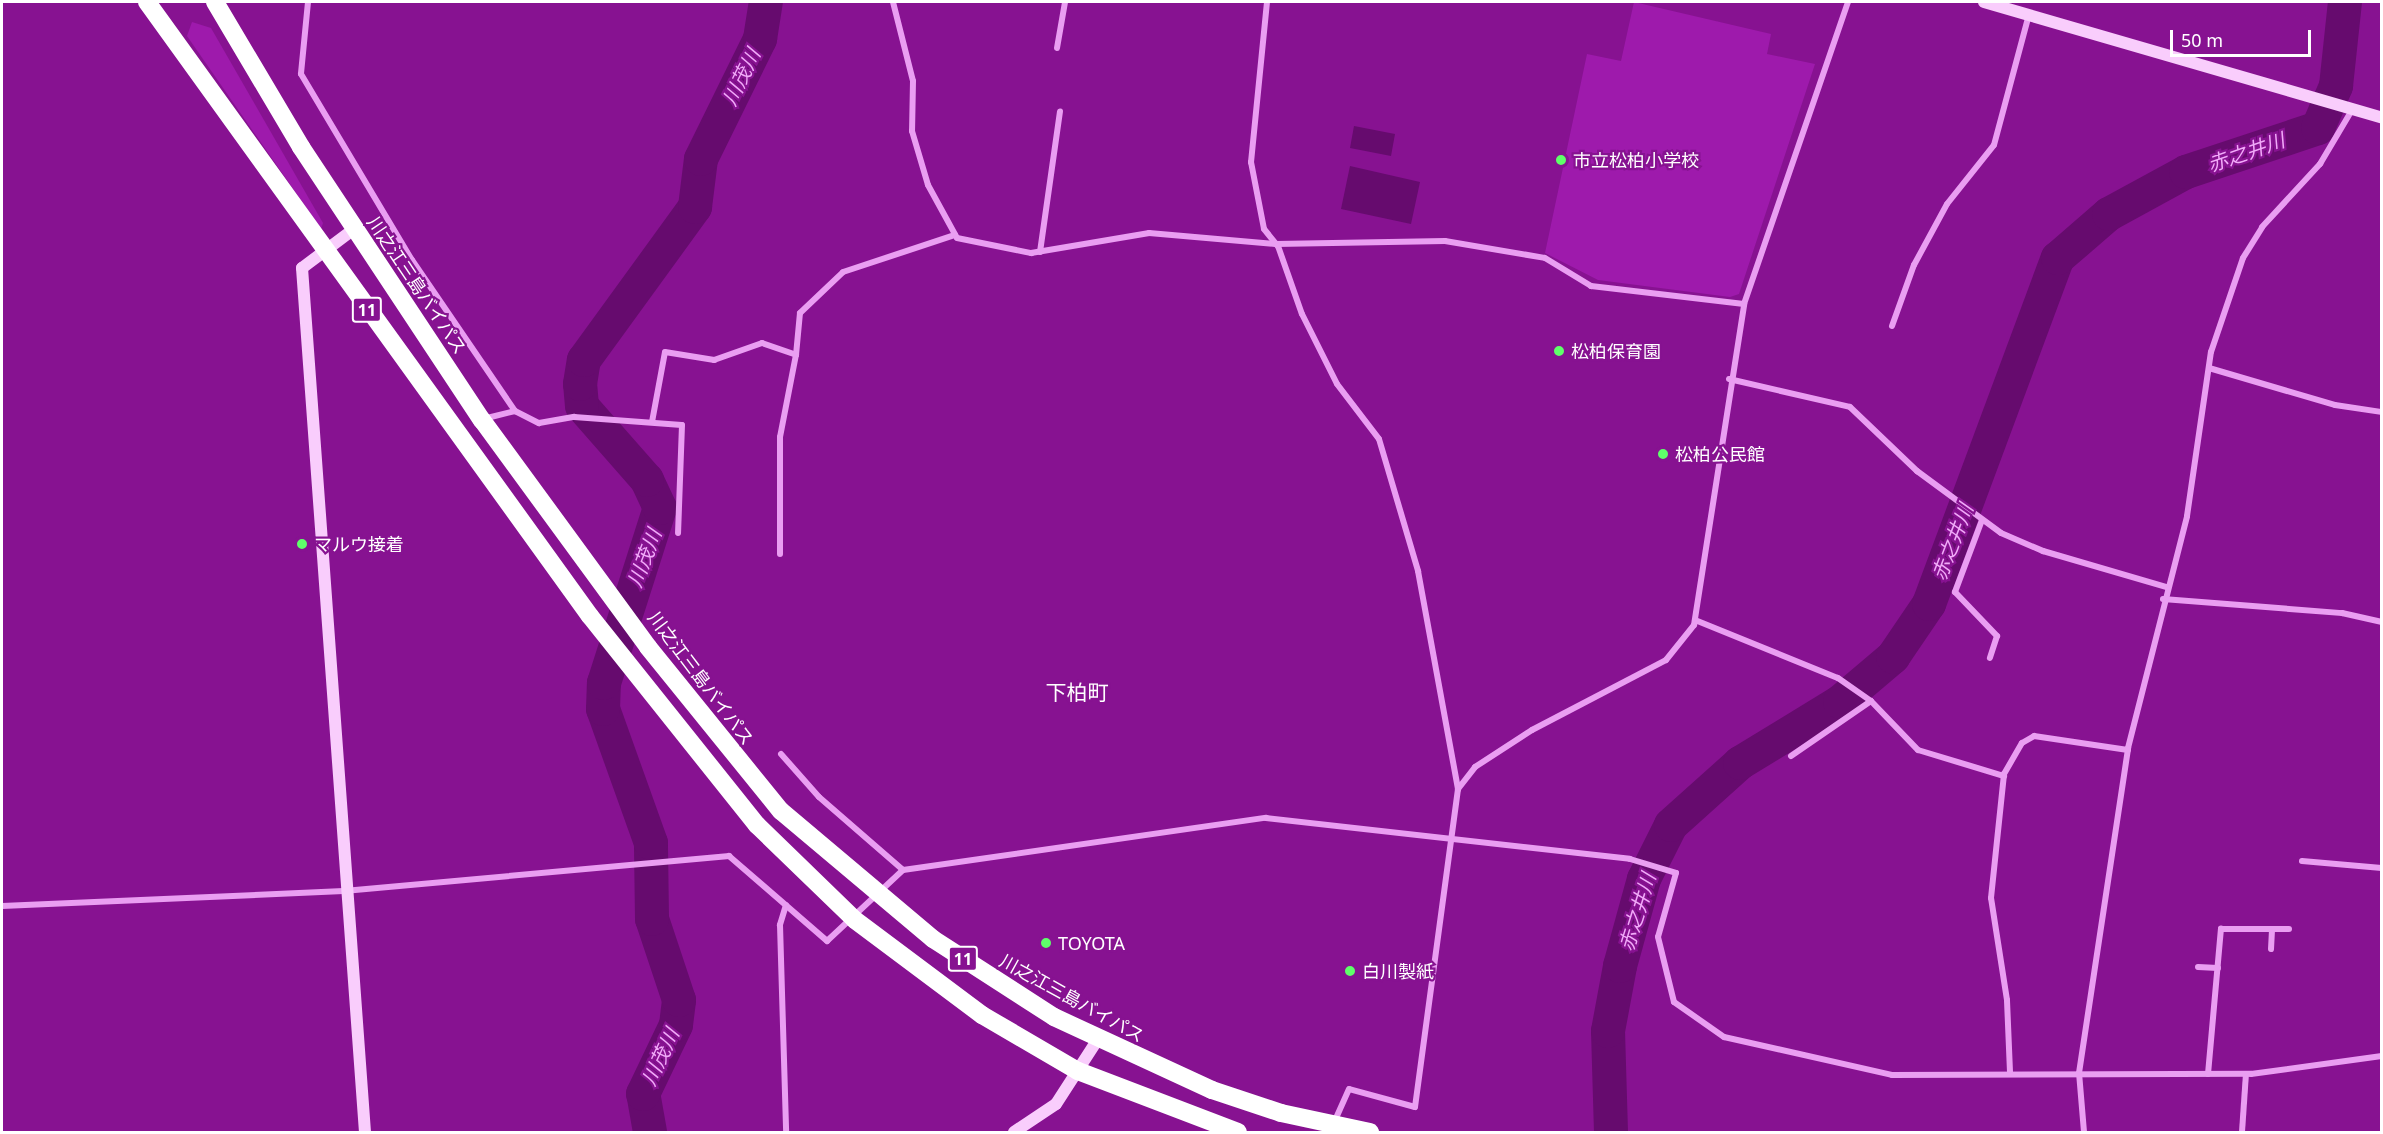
<!DOCTYPE html>
<html>
<head>
<meta charset="utf-8">
<style>
	body { margin:0 }
	#map { position:relative; width:2383px; height:1134px; overflow:hidden; background:#871291; font-family:"Noto Sans","Noto Sans JP",sans-serif }
	div>[style] { position:absolute }
	.green>* { inset:0; background:#9e1aac }
	.water>* { inset:0; background:#660b6e }
	.river>* { height:34px; margin:-17px; padding:0 17px; transform-origin:17px; border-radius:17px; background:#660b6e }
	.street>* { height:6px; margin:-3px; padding:0 3px; transform-origin:3px; border-radius:3px; background:#ea9ef2 }
	.secondary>* { height:12px; margin:-6px; padding:0 6px; transform-origin:6px; border-radius:6px; background:#f9cdfc }
	.highway>* { height:18px; margin:-9px; padding:0 9px; transform-origin:9px; border-radius:9px; background:#fff }
	.dots>* { width:16px; height:16px; translate:-50% -50%; box-sizing:border-box; border:3px solid #871291; border-radius:50% }
	span { translate:-50% -50%; white-space:nowrap; text-align:center; line-height:1.15; -webkit-text-stroke:4.5px #871291; paint-order:stroke }
	.shield-label span { padding:2px 4px; background:#871291; border:2px solid; border-radius:4px; -webkit-text-stroke-width:0 }
	.shield-label { font-size:16px; color:#fff; font-weight:700 }
	.poi-label { font-size:18px; color:#fff }
	.left { translate:0 -50%; text-align:left }
	.street-label { font-size:18px; color:#fff }
	.water-label { font-size:20px; color:#f1aaf9; font-style:italic }
	.quarter-label { font-size:21px; color:#fff }
	.frame { position:absolute; inset:0; border:3px solid #fff; pointer-events:none }
	.scale { position:absolute; left:2170px; top:30px; width:141px; height:27px; box-sizing:border-box; border:3px solid #fff; border-top:0; padding-left:8px; font-size:18px; line-height:21px; white-space:nowrap; color:#fff; -webkit-text-stroke:4px #871291; paint-order:stroke }
</style>
</head>
<body>
<div id="map">
	<div class="green">
		<i style="clip-path:polygon(1634px 2px,1771px 34px,1767px 54px,1815px 64px,1739px 294px,1730px 297px,1598px 280px,1545px 253px,1587px 54px,1621px 61px)"></i>
		<i style="clip-path:polygon(192px 22px,211px 28px,323px 223px,321px 229px,187px 36px)"></i>
	</div>
	<div class="water">
		<i style="clip-path:polygon(1354px 126px,1395px 134px,1391px 156px,1350px 148px)"></i>
		<i style="clip-path:polygon(1350px 166px,1420px 182px,1411px 224px,1341px 209px)"></i>
	</div>
	<div class="river">
		<i style="left:650px;top:1132px;width:39px;rotate:-100deg"></i>
		<i style="left:643px;top:1094px;width:76px;rotate:-64.4deg"></i>
		<i style="left:676px;top:1025px;width:25px;rotate:-83deg"></i>
		<i style="left:679px;top:1000px;width:85px;rotate:-108.4deg"></i>
		<i style="left:652px;top:919px;width:76px;rotate:-90.8deg"></i>
		<i style="left:651px;top:843px;width:142px;rotate:-109.7deg"></i>
		<i style="left:603px;top:709px;width:26px;rotate:-88deg"></i>
		<i style="left:604px;top:683px;width:184px;rotate:-72.3deg"></i>
		<i style="left:660px;top:508px;width:31px;rotate:-115deg"></i>
		<i style="left:647px;top:480px;width:98px;rotate:-131.3deg"></i>
		<i style="left:582px;top:406px;width:22px;rotate:-95deg"></i>
		<i style="left:580px;top:384px;width:24px;rotate:-81deg"></i>
		<i style="left:584px;top:360px;width:189px;rotate:-54deg"></i>
		<i style="left:695px;top:207px;width:48px;rotate:-82.9deg"></i>
		<i style="left:701px;top:159px;width:134px;rotate:-63.8deg"></i>
		<i style="left:760px;top:39px;width:37px;rotate:-81deg"></i>
		<i style="left:1611px;top:1132px;width:101px;rotate:-91.7deg"></i>
		<i style="left:1608px;top:1031px;width:66px;rotate:-79.5deg"></i>
		<i style="left:1620px;top:966px;width:90px;rotate:-74.6deg"></i>
		<i style="left:1644px;top:879px;width:60px;rotate:-63.4deg"></i>
		<i style="left:1671px;top:825px;width:93px;rotate:-41.9deg"></i>
		<i style="left:1740px;top:763px;width:117px;rotate:-31.4deg"></i>
		<i style="left:1840px;top:702px;width:70px;rotate:-40.3deg"></i>
		<i style="left:1893px;top:657px;width:64px;rotate:-55.8deg"></i>
		<i style="left:1929px;top:604px;width:369px;rotate:-69.6deg"></i>
		<i style="left:2058px;top:258px;width:67px;rotate:-40.8deg"></i>
		<i style="left:2109px;top:214px;width:88px;rotate:-28.6deg"></i>
		<i style="left:2186px;top:172px;width:139px;rotate:-18.4deg"></i>
		<i style="left:2318px;top:128px;width:46px;rotate:-66.8deg"></i>
		<i style="left:2336px;top:86px;width:84px;rotate:-83.9deg"></i>
	</div>
	<div class="street">
		<i style="left:308px;top:2px;width:72px;rotate:95.6deg"></i>
		<i style="left:301px;top:74px;width:217px;rotate:59.2deg"></i>
		<i style="left:412px;top:260px;width:183px;rotate:55.7deg"></i>
		<i style="left:515px;top:411px;width:32px;rotate:166deg"></i>
		<i style="left:893px;top:2px;width:81px;rotate:75.8deg"></i>
		<i style="left:913px;top:81px;width:50px;rotate:91.1deg"></i>
		<i style="left:912px;top:131px;width:56px;rotate:73.5deg"></i>
		<i style="left:928px;top:185px;width:60px;rotate:61.3deg"></i>
		<i style="left:957px;top:238px;width:76px;rotate:11.5deg"></i>
		<i style="left:1031px;top:253px;width:120px;rotate:-9.6deg"></i>
		<i style="left:1149px;top:233px;width:127px;rotate:5deg"></i>
		<i style="left:1276px;top:244px;width:169px;rotate:-1deg"></i>
		<i style="left:1445px;top:241px;width:101px;rotate:9.6deg"></i>
		<i style="left:1545px;top:258px;width:54px;rotate:31.3deg"></i>
		<i style="left:1591px;top:286px;width:154px;rotate:6.7deg"></i>
		<i style="left:1267px;top:2px;width:161px;rotate:95.7deg"></i>
		<i style="left:1251px;top:162px;width:68px;rotate:79deg"></i>
		<i style="left:1264px;top:229px;width:22px;rotate:51deg"></i>
		<i style="left:1278px;top:246px;width:72px;rotate:70.6deg"></i>
		<i style="left:1302px;top:314px;width:78px;rotate:63.4deg"></i>
		<i style="left:1337px;top:384px;width:69px;rotate:52.6deg"></i>
		<i style="left:1379px;top:439px;width:138px;rotate:73.5deg"></i>
		<i style="left:1418px;top:571px;width:222px;rotate:79.6deg"></i>
		<i style="left:1458px;top:789px;width:321px;rotate:97.7deg"></i>
		<i style="left:1415px;top:1107px;width:68px;rotate:-164.7deg"></i>
		<i style="left:1349px;top:1089px;width:37px;rotate:114deg"></i>
		<i style="left:1057px;top:48px;width:47px;rotate:-80.1deg"></i>
		<i style="left:1040px;top:252px;width:142px;rotate:-81.9deg"></i>
		<i style="left:1892px;top:326px;width:65px;rotate:-70.2deg"></i>
		<i style="left:1914px;top:265px;width:69px;rotate:-61.6deg"></i>
		<i style="left:1947px;top:204px;width:75px;rotate:-51.5deg"></i>
		<i style="left:1994px;top:145px;width:136px;rotate:-75deg"></i>
		<i style="left:2209px;top:368px;width:131px;rotate:16.4deg"></i>
		<i style="left:2335px;top:405px;width:48px;rotate:8.5deg"></i>
		<i style="left:1729px;top:379px;width:124px;rotate:13deg"></i>
		<i style="left:1850px;top:407px;width:93px;rotate:43.7deg"></i>
		<i style="left:1917px;top:471px;width:104px;rotate:36.4deg"></i>
		<i style="left:2001px;top:533px;width:46px;rotate:23.2deg"></i>
		<i style="left:2043px;top:551px;width:128px;rotate:16.3deg"></i>
		<i style="left:515px;top:411px;width:27px;rotate:27deg"></i>
		<i style="left:539px;top:423px;width:36px;rotate:-10deg"></i>
		<i style="left:574px;top:417px;width:108px;rotate:4.2deg"></i>
		<i style="left:682px;top:425px;width:108px;rotate:92.1deg"></i>
		<i style="left:652px;top:422px;width:71px;rotate:-79.5deg"></i>
		<i style="left:665px;top:352px;width:50px;rotate:9.3deg"></i>
		<i style="left:714px;top:360px;width:51px;rotate:-19.5deg"></i>
		<i style="left:762px;top:343px;width:36px;rotate:19deg"></i>
		<i style="left:796px;top:355px;width:42px;rotate:-84.6deg"></i>
		<i style="left:800px;top:313px;width:59px;rotate:-43.6deg"></i>
		<i style="left:843px;top:272px;width:118px;rotate:-18.3deg"></i>
		<i style="left:1982px;top:520px;width:77px;rotate:110.6deg"></i>
		<i style="left:1955px;top:592px;width:61px;rotate:46.3deg"></i>
		<i style="left:1997px;top:636px;width:23px;rotate:108deg"></i>
		<i style="left:780px;top:554px;width:117px;rotate:-90deg"></i>
		<i style="left:780px;top:437px;width:84px;rotate:-79deg"></i>
		<i style="left:2163px;top:599px;width:180px;rotate:4.5deg"></i>
		<i style="left:2342px;top:613px;width:41px;rotate:12.7deg"></i>
		<i style="left:1695px;top:620px;width:154px;rotate:22.1deg"></i>
		<i style="left:1838px;top:678px;width:40px;rotate:34.9deg"></i>
		<i style="left:1871px;top:701px;width:68px;rotate:46.2deg"></i>
		<i style="left:1918px;top:750px;width:90px;rotate:16.8deg"></i>
		<i style="left:781px;top:754px;width:57px;rotate:48.5deg"></i>
		<i style="left:819px;top:797px;width:111px;rotate:41deg"></i>
		<i style="left:1791px;top:756px;width:97px;rotate:-34.5deg"></i>
		<i style="left:1458px;top:789px;width:28px;rotate:-52deg"></i>
		<i style="left:1475px;top:767px;width:68px;rotate:-33deg"></i>
		<i style="left:1532px;top:730px;width:151px;rotate:-27.6deg"></i>
		<i style="left:1666px;top:660px;width:45px;rotate:-51.3deg"></i>
		<i style="left:1694px;top:625px;width:325px;rotate:-81.1deg"></i>
		<i style="left:1744px;top:304px;width:319px;rotate:-71deg"></i>
		<i style="left:2302px;top:861px;width:80px;rotate:5deg"></i>
		<i style="left:786px;top:905px;width:21px;rotate:107deg"></i>
		<i style="left:780px;top:925px;width:207px;rotate:88.3deg"></i>
		<i style="left:2px;top:906px;width:342px;rotate:-2.5deg"></i>
		<i style="left:344px;top:891px;width:387px;rotate:-5.2deg"></i>
		<i style="left:729px;top:856px;width:130px;rotate:40.9deg"></i>
		<i style="left:827px;top:941px;width:104px;rotate:-43.1deg"></i>
		<i style="left:903px;top:870px;width:367px;rotate:-8.2deg"></i>
		<i style="left:1266px;top:818px;width:366px;rotate:6.4deg"></i>
		<i style="left:1630px;top:859px;width:48px;rotate:16.9deg"></i>
		<i style="left:1676px;top:873px;width:66px;rotate:105.7deg"></i>
		<i style="left:1658px;top:937px;width:67px;rotate:76.2deg"></i>
		<i style="left:1674px;top:1002px;width:61px;rotate:35deg"></i>
		<i style="left:1724px;top:1037px;width:172px;rotate:12.7deg"></i>
		<i style="left:1892px;top:1075px;width:359px;rotate:-0.2deg"></i>
		<i style="left:2251px;top:1074px;width:132px;rotate:-7.8deg"></i>
		<i style="left:2271px;top:949px;width:20px;rotate:-87deg"></i>
		<i style="left:2198px;top:967px;width:20px;rotate:3deg"></i>
		<i style="left:2010px;top:1072px;width:72px;rotate:-92.4deg"></i>
		<i style="left:2007px;top:1000px;width:103px;rotate:-98.9deg"></i>
		<i style="left:1991px;top:898px;width:125px;rotate:-84deg"></i>
		<i style="left:2004px;top:774px;width:36px;rotate:-60deg"></i>
		<i style="left:2022px;top:743px;width:14px;rotate:-30deg"></i>
		<i style="left:2034px;top:736px;width:95px;rotate:8.5deg"></i>
		<i style="left:2208px;top:1074px;width:146px;rotate:-84.9deg"></i>
		<i style="left:2221px;top:929px;width:68px"></i>
		<i style="left:2084px;top:1132px;width:59px;rotate:-94.8deg"></i>
		<i style="left:2079px;top:1073px;width:329px;rotate:-81.4deg"></i>
		<i style="left:2128px;top:748px;width:239px;rotate:-75.7deg"></i>
		<i style="left:2187px;top:516px;width:166px;rotate:-81.7deg"></i>
		<i style="left:2211px;top:352px;width:99px;rotate:-71.2deg"></i>
		<i style="left:2243px;top:258px;width:36px;rotate:-58deg"></i>
		<i style="left:2262px;top:227px;width:86px;rotate:-47.4deg"></i>
		<i style="left:2320px;top:164px;width:63px;rotate:-59.3deg"></i>
		<i style="left:2242px;top:1132px;width:58px;rotate:-86.1deg"></i>
	</div>
	<div class="secondary">
		<i style="left:1984px;top:2px;width:415px;rotate:16.2deg"></i>
		<i style="left:354px;top:229px;width:65px;rotate:143.1deg"></i>
		<i style="left:302px;top:268px;width:866px;rotate:85.83deg"></i>
		<i style="left:1014px;top:1132px;width:50px;rotate:-33.7deg"></i>
		<i style="left:1056px;top:1104px;width:77px;rotate:-57.1deg"></i>
	</div>
	<div class="highway">
		<i style="left:147px;top:2px;width:757px;rotate:54.19deg"></i>
		<i style="left:590px;top:616px;width:268px;rotate:51.4deg"></i>
		<i style="left:757px;top:825px;width:136px;rotate:44.1deg"></i>
		<i style="left:855px;top:920px;width:159px;rotate:36.8deg"></i>
		<i style="left:982px;top:1015px;width:111px;rotate:30.3deg"></i>
		<i style="left:1078px;top:1071px;width:171px;rotate:20.9deg"></i>
		<i style="left:215px;top:2px;width:169px;rotate:59.3deg"></i>
		<i style="left:301px;top:147px;width:328px;rotate:56.5deg"></i>
		<i style="left:482px;top:420px;width:281px;rotate:53.8deg"></i>
		<i style="left:648px;top:647px;width:211px;rotate:51deg"></i>
		<i style="left:781px;top:811px;width:199px;rotate:40.1deg"></i>
		<i style="left:933px;top:939px;width:144px;rotate:32.8deg"></i>
		<i style="left:1054px;top:1017px;width:174px;rotate:24.8deg"></i>
		<i style="left:1212px;top:1090px;width:73px;rotate:18.4deg"></i>
		<i style="left:1281px;top:1113px;width:91px;rotate:12.1deg"></i>
	</div>
	<div class="dots">
		<i style="left:1561px;top:160px;background:#5fff6a"></i>
		<i style="left:1559px;top:351px;background:#5fff6a"></i>
		<i style="left:1663px;top:454px;background:#5fff6a"></i>
		<i style="left:302px;top:544px;background:#5fff6a"></i>
		<i style="left:1046px;top:943px;background:#5fff6a"></i>
		<i style="left:1350px;top:971px;background:#5fff6a"></i>
	</div>
	<div class="shield-label">
		<span style="left:367px;top:310px">11</span>
		<span style="left:963px;top:959px">11</span>
	</div>
	<div class="poi-label">
		<span class="left" style="left:1573px;top:160px">市立松柏小学校</span>
		<span class="left" style="left:1571px;top:351px">松柏保育園</span>
		<span class="left" style="left:1675px;top:454px">松柏公民館</span>
		<span class="left" style="left:314px;top:544px">マルウ接着</span>
		<span class="left" style="left:1058px;top:943px">TOYOTA</span>
		<span class="left" style="left:1362px;top:971px">白川製紙</span>
	</div>
	<div class="street-label">
		<span style="left:417px;top:285px;rotate:56deg">川之江三島バイパス</span>
		<span style="left:701px;top:678px;rotate:53deg">川之江三島バイパス</span>
		<span style="left:1072px;top:998px;rotate:29deg">川之江三島バイパス</span>
	</div>
	<div class="water-label">
		<span style="left:741px;top:77px;rotate:-64deg">川茂川</span>
		<span style="left:2246px;top:152px;rotate:-19deg">赤之井川</span>
		<span style="left:1952px;top:542px;rotate:-69deg">赤之井川</span>
		<span style="left:644px;top:558px;rotate:-69deg">川茂川</span>
		<span style="left:1637px;top:912px;rotate:-73deg">赤之井川</span>
		<span style="left:660px;top:1057px;rotate:-65deg">川茂川</span>
	</div>
	<div class="quarter-label">
		<span style="left:1077px;top:692px">下柏町</span>
	</div>
	<div class="frame"></div>
	<div class="scale">50 m</div>
</div>
</body>
</html>
